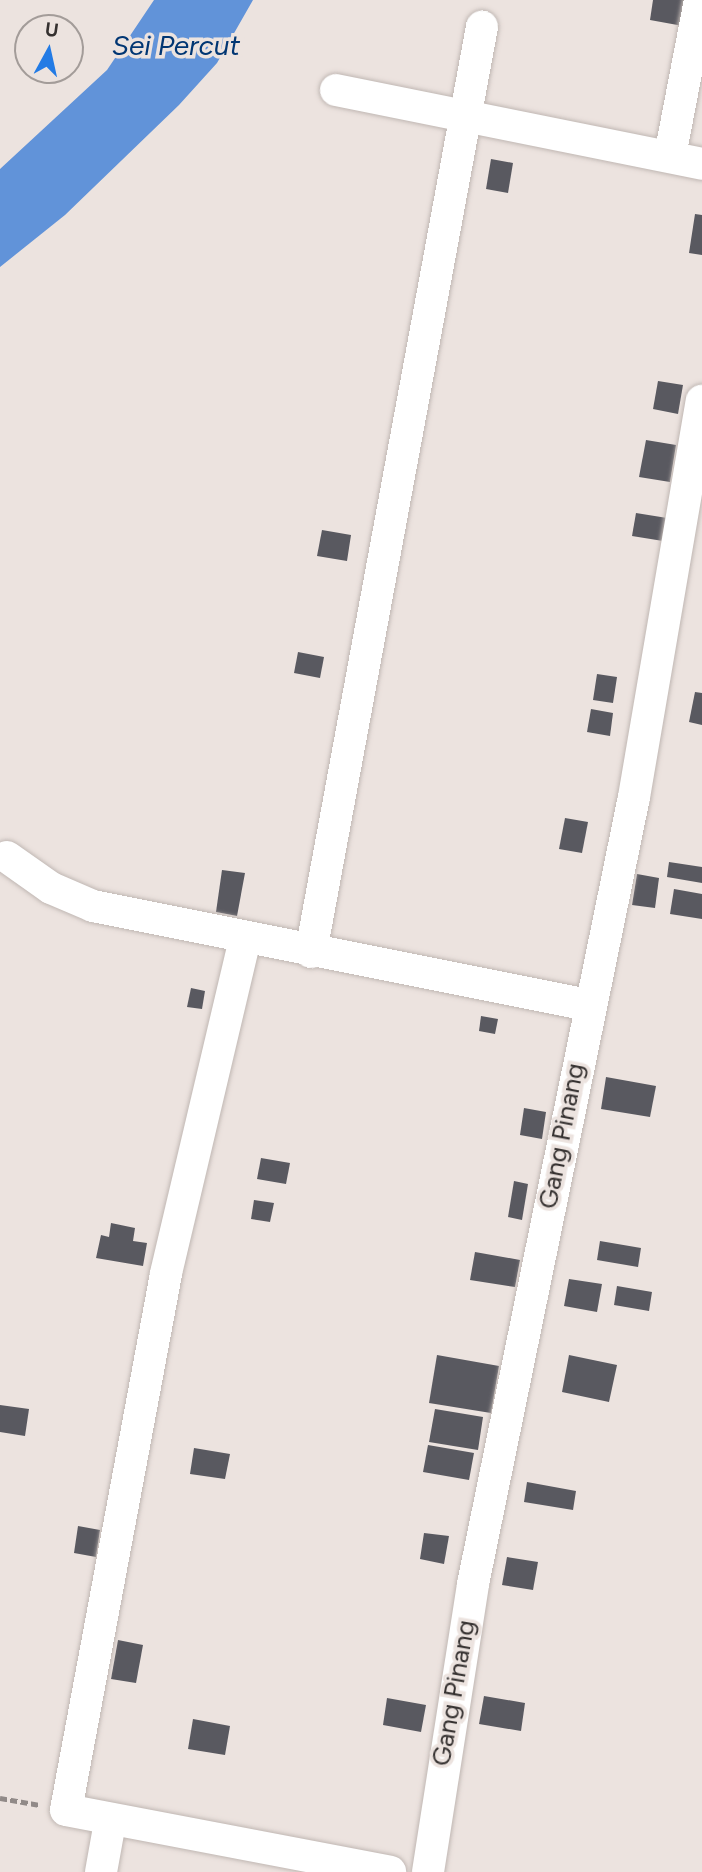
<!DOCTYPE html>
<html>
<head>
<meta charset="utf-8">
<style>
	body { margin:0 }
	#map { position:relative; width:702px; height:1872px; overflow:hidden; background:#ece3df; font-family:Figtree,sans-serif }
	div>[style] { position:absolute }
	.water>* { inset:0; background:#6193d9 }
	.building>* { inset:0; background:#595960 }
	.path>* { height:4.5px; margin-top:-2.25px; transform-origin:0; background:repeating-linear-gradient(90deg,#918a88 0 7px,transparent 0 10.5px) }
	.roads { filter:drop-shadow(0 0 2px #c0b7b3) drop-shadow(0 0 2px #c0b7b3) }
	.minor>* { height:32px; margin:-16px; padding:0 16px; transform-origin:16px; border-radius:16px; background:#fff }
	span { translate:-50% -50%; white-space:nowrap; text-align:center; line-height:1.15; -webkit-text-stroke:7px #ece3df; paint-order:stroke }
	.street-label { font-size:26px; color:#353130 }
	.water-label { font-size:28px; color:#013673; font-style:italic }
	.north { position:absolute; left:14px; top:14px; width:70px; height:70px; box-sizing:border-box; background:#ece3df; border:2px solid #a39c99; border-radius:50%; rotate:8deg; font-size:19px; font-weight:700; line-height:28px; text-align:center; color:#353130 }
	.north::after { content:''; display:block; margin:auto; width:24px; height:32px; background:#237be5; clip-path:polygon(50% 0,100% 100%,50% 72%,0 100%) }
</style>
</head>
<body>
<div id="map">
	<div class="water">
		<i style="clip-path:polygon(154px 0,253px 0,217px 63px,179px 105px,65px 215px,0 267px,0 169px,107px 70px)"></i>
	</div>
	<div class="building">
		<i style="clip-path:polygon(653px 0,688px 0,683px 26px,650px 20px)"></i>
		<i style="clip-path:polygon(491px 159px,513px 163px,508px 193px,486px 189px)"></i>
		<i style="clip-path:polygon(695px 214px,702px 215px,702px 255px,689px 253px)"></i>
		<i style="clip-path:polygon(658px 381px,683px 385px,678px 414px,653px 409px)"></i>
		<i style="clip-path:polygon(646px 440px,676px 445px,670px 482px,639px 477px)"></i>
		<i style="clip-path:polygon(636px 513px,667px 518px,663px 541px,632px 536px)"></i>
		<i style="clip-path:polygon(322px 530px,351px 535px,347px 561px,317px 556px)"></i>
		<i style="clip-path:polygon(298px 652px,324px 657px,320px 678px,294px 673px)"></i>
		<i style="clip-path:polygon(597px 674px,617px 677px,613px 703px,593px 700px)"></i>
		<i style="clip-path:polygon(695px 692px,702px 693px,702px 725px,689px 722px)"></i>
		<i style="clip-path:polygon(591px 709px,613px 713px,610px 736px,587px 732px)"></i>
		<i style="clip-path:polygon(565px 818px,588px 822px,582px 853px,559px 849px)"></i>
		<i style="clip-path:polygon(669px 862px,702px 867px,702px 883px,667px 877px)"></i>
		<i style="clip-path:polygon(222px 870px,245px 873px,237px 916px,216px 912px)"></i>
		<i style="clip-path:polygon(637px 874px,659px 878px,655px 908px,632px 905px)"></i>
		<i style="clip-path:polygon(674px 889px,702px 894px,702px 919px,670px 914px)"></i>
		<i style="clip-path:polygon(191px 988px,205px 991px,202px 1009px,187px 1007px)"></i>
		<i style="clip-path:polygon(481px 1016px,498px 1019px,495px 1034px,479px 1031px)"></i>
		<i style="clip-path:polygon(606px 1077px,656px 1086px,650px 1117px,601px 1109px)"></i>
		<i style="clip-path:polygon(524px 1108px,546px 1112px,542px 1139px,520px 1135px)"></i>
		<i style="clip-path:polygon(261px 1158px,290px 1163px,286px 1184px,257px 1179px)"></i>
		<i style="clip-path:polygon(514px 1181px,528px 1184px,522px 1220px,508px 1217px)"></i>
		<i style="clip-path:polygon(254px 1200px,274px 1203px,270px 1222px,251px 1219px)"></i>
		<i style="clip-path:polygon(111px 1223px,135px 1228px,133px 1241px,147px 1243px,143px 1266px,96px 1258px,101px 1235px,109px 1237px)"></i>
		<i style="clip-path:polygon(600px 1241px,641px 1248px,638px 1267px,597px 1260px)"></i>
		<i style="clip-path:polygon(475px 1252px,520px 1260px,515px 1287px,470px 1280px)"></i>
		<i style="clip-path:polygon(569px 1279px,602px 1284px,597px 1312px,564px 1306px)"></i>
		<i style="clip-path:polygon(617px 1286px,652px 1292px,649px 1311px,614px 1305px)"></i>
		<i style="clip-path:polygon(437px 1355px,499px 1366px,491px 1413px,429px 1403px)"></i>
		<i style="clip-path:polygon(569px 1355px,617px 1365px,609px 1402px,562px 1392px)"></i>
		<i style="clip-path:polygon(0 1405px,29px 1409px,25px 1436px,0 1432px)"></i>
		<i style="clip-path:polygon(435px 1409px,483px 1417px,478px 1450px,429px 1442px)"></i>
		<i style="clip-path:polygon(428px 1445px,474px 1453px,469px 1480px,423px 1472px)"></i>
		<i style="clip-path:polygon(194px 1448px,230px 1454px,225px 1479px,190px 1474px)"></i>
		<i style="clip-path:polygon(527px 1482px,576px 1491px,573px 1510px,524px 1502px)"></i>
		<i style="clip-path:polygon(78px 1526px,100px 1530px,96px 1557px,74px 1553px)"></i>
		<i style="clip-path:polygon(424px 1533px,449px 1536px,444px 1564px,420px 1559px)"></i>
		<i style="clip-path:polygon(507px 1557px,538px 1562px,533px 1590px,502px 1585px)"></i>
		<i style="clip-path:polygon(118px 1640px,143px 1645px,136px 1683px,111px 1679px)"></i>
		<i style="clip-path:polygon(484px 1696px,525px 1703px,521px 1731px,479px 1724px)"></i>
		<i style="clip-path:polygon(387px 1698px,426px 1705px,421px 1732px,383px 1725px)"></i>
		<i style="clip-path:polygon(193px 1719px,230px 1726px,225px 1755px,188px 1749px)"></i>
	</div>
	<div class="path">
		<i style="left:0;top:1798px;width:39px;rotate:10deg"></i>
	</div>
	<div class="roads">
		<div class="minor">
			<i style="left:336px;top:90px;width:373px;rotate:11.4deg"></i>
			<i style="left:670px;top:156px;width:159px;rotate:-79.1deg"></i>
			<i style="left:7px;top:857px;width:54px;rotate:35.2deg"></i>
			<i style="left:51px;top:888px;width:46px;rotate:23.2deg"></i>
			<i style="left:93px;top:906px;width:505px;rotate:11.31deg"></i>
			<i style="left:245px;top:939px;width:344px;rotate:103.3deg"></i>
			<i style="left:166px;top:1274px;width:545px;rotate:100.57deg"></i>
			<i style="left:66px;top:1810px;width:330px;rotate:10.8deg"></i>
			<i style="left:311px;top:952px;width:941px;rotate:-79.53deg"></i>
			<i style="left:101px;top:1872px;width:51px;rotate:-79.8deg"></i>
			<i style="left:428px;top:1872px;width:291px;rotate:-81.1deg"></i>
			<i style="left:473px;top:1584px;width:803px;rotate:-78.44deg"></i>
			<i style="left:634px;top:797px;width:402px;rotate:-80.3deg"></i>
		</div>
	</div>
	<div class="street-label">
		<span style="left:562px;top:1136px;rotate:-79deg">Gang Pinang</span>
		<span style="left:454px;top:1693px;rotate:-80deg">Gang Pinang</span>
	</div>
	<div class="water-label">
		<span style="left:176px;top:45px">Sei Percut</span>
	</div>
	<div class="north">U</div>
</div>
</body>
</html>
